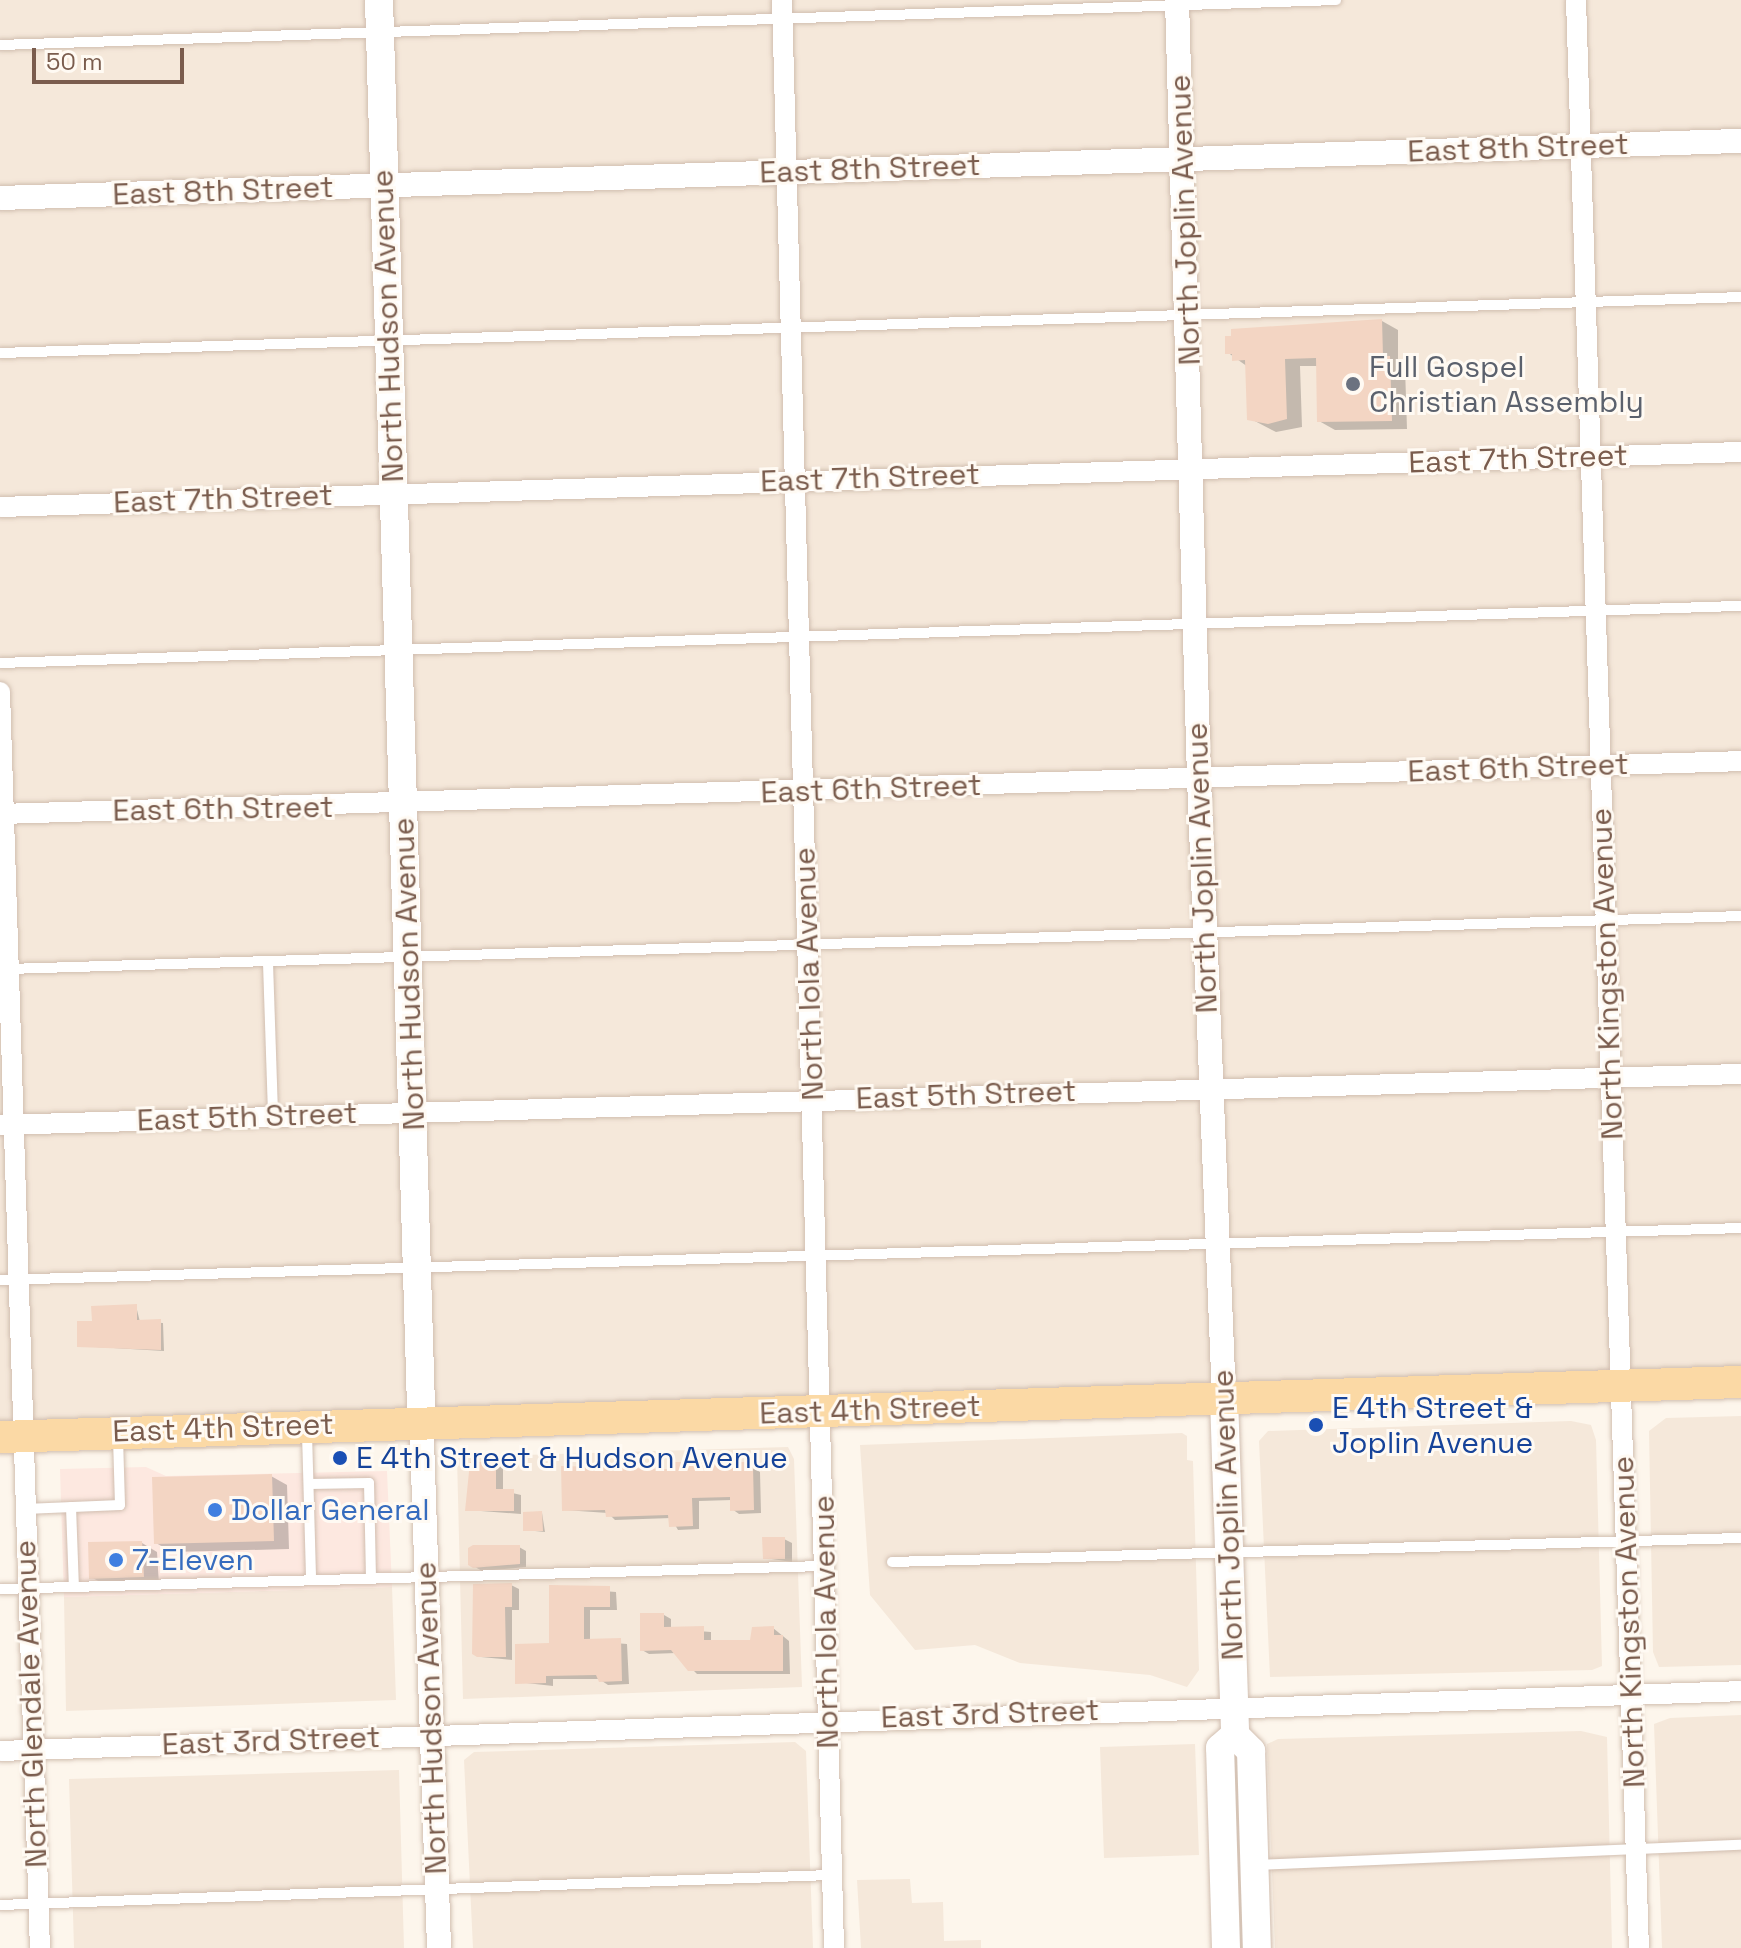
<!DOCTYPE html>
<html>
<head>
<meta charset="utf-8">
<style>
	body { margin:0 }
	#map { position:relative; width:1741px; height:1948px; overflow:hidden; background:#fdf6ec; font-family:"Space Grotesk",sans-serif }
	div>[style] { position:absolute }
	.residential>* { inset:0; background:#f5e8da }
	.commercial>* { inset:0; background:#fde8e0 }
	.shadow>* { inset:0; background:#0003 }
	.building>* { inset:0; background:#f3d5c3 }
	.roads { filter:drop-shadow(0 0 2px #d1beb0) drop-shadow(0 0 2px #d1beb0) }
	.service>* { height:10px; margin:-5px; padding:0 5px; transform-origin:5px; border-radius:5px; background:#fff }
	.minor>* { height:20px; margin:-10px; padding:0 10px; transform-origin:10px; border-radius:10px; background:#fff }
	.tertiary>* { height:24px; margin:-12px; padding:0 12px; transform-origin:12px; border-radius:12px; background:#fff }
	.secondary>* { height:28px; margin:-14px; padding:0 14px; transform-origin:14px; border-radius:14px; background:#fff }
	.primary>* { height:32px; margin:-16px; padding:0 16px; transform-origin:16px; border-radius:16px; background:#fbd9a5 }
	.dots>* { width:22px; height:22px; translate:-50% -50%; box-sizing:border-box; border:4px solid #fffaf3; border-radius:50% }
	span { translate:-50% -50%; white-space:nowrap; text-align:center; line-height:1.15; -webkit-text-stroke:6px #fffaf3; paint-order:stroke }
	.street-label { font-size:30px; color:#7a5c4d }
	.worship-label { font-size:30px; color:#5b616d }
	.left { translate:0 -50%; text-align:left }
	.transit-label { font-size:30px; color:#164399 }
	.shop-label { font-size:30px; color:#366cbe }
	.scale { position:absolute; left:32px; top:48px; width:152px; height:36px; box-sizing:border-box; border:4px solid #7a5c4d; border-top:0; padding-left:10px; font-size:24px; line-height:28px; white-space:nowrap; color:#7a5c4d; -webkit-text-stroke:6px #fffaf3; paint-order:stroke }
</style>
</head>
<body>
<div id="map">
	<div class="residential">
		<i style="clip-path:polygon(0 0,1741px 0,1741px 1382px,422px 1421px,308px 1447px,115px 1451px,58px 1435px,0 1437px)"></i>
		<i style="clip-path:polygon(1741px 1416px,1741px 1665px,1659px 1667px,1653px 1652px,1649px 1431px,1666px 1418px)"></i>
		<i style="clip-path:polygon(1571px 1421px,1591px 1425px,1596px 1440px,1602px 1666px,1592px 1670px,1270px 1677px,1259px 1441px,1268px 1431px)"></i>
		<i style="clip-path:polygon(1182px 1433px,1187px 1436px,1187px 1460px,1193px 1461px,1199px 1670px,1187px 1687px,1150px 1675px,1020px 1663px,975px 1645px,915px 1650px,870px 1595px,860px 1445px)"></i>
		<i style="clip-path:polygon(788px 1447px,794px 1459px,802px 1687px,463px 1699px,457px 1457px)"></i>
		<i style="clip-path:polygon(392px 1587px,396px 1700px,66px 1711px,64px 1597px)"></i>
		<i style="clip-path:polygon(1741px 1715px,1741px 1948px,1662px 1948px,1654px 1724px,1670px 1718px)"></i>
		<i style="clip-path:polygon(1581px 1731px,1607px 1737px,1612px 1948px,1275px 1948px,1267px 1744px,1278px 1739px)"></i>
		<i style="clip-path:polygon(795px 1742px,806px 1751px,813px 1948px,473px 1948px,464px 1760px,474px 1752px)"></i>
		<i style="clip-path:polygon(1195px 1744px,1199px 1855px,1104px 1858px,1100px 1747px)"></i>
		<i style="clip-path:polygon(399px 1770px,404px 1948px,74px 1948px,69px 1779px)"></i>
		<i style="clip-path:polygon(910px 1879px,912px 1903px,943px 1902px,944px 1941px,981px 1940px,981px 1948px,861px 1948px,857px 1880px)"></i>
	</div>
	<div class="commercial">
		<i style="clip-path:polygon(146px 1467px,166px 1476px,387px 1471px,392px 1587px,64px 1597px,60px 1469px)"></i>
	</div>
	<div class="shadow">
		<i style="clip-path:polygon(1382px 321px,1398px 330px,1398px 363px,1405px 367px,1407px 429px,1335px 430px,1319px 421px,1318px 366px,1300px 366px,1302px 427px,1276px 432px,1249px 418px,1248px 367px,1227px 352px)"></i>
		<i style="clip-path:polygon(136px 1306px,140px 1322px,163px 1323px,164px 1351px,79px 1346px,94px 1323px)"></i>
		<i style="clip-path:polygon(496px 1464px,503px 1468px,503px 1491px,521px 1495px,521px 1514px,468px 1510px)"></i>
		<i style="clip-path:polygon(753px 1468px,760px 1472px,761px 1513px,739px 1514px,732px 1509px,732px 1500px,699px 1501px,699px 1529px,678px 1530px,671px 1518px,615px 1520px,608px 1513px,564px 1510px,668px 1471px)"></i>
		<i style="clip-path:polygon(271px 1476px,287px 1485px,289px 1549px,172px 1552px,156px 1543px)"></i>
		<i style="clip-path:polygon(542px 1513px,545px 1532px,525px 1530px)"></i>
		<i style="clip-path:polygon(784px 1539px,792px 1543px,792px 1562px,765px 1558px)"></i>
		<i style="clip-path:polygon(142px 1543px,157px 1552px,159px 1585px,107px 1586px,91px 1577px)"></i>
		<i style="clip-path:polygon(519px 1547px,526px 1551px,526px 1567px,482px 1571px,470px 1564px)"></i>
		<i style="clip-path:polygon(511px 1585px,519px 1589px,519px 1610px,512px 1610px,512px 1660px,481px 1657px)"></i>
		<i style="clip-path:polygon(551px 1587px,616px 1592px,617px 1610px,590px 1610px,590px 1641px,627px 1644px,629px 1684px,608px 1685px,599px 1679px,553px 1679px,553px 1686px,517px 1682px,551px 1645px)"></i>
		<i style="clip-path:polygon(664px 1615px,671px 1619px,671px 1629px,711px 1632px,711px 1642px,752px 1642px,773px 1628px,789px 1641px,790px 1674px,697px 1674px,676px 1653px,649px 1654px,642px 1650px)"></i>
	</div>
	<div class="building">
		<i style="clip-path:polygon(1382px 319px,1383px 356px,1390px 356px,1392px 421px,1317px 422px,1316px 358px,1285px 359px,1287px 419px,1268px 424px,1247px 420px,1245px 360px,1232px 361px,1232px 354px,1225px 354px,1225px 336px,1231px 336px,1231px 329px)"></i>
		<i style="clip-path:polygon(137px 1304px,137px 1320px,161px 1319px,161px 1350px,77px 1347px,77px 1321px,92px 1321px,91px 1306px)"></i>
		<i style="clip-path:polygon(470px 1462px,496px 1462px,496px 1489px,514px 1489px,514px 1511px,465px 1511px)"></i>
		<i style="clip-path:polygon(673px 1462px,747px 1462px,753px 1466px,754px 1510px,730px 1511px,730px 1497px,692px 1498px,693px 1526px,669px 1527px,668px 1515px,606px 1517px,605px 1510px,562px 1511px,561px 1466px,667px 1469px)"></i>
		<i style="clip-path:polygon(272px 1474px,274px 1541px,154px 1544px,152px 1477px)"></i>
		<i style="clip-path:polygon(542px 1511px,543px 1531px,523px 1531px,523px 1512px)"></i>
		<i style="clip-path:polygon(762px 1537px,785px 1537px,785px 1559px,763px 1559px)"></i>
		<i style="clip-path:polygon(142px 1541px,144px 1577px,89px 1579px,88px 1542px)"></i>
		<i style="clip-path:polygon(473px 1545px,520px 1545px,520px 1564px,473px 1568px,468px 1565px,468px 1548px)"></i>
		<i style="clip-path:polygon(512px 1583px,512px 1607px,505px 1607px,506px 1657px,477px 1657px,472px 1654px,473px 1584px)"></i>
		<i style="clip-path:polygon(549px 1585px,610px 1586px,610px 1607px,584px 1607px,584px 1639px,621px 1638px,622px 1681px,599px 1682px,596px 1675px,546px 1676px,546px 1683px,515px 1684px,515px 1644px,549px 1643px)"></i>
		<i style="clip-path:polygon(640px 1613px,664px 1613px,664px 1627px,704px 1626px,704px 1640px,750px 1640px,752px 1627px,774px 1626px,774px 1635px,783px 1635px,783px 1671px,688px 1671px,671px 1650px,640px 1651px)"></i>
	</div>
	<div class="roads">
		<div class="service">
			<i style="left:0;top:45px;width:1337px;rotate:-1.93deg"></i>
			<i style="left:0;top:353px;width:1742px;rotate:-1.84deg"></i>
			<i style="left:0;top:663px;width:1742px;rotate:-1.88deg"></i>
			<i style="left:268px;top:963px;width:154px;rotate:88.1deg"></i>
			<i style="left:8px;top:969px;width:1734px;rotate:-1.75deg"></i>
			<i style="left:0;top:1280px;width:1742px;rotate:-1.71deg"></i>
			<i style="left:307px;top:1433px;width:147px;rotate:88.4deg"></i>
			<i style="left:309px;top:1484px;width:60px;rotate:-1deg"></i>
			<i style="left:369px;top:1483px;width:95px;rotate:88.8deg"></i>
			<i style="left:71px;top:1507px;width:80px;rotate:87.9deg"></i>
			<i style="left:25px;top:1509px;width:95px;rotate:-2.4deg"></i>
			<i style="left:120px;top:1505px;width:67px;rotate:-91.7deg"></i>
			<i style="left:892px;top:1562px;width:849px;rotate:-1.62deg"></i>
			<i style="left:0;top:1589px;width:825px;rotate:-1.6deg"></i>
			<i style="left:1255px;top:1865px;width:486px;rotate:-2.4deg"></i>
			<i style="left:0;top:1905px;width:833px;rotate:-2.07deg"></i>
		</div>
		<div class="minor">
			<i style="left:782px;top:0;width:1949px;rotate:88.47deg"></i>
			<i style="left:1576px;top:0;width:1949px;rotate:88.15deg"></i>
			<i style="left:0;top:507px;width:1742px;rotate:-1.81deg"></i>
			<i style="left:0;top:692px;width:1257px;rotate:88.18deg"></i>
			<i style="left:0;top:814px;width:1742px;rotate:-1.74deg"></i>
			<i style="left:0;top:1125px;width:1742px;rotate:-1.68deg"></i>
			<i style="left:0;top:1751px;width:1742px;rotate:-1.97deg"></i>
		</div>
		<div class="tertiary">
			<i style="left:1177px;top:0;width:779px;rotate:88.38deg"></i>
			<i style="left:1199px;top:779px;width:620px;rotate:87.69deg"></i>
			<i style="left:0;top:198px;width:1742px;rotate:-1.88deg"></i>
			<i style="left:421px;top:1410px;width:538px;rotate:88.08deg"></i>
		</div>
		<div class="secondary">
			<i style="left:379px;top:0;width:1411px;rotate:88.29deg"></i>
			<i style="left:1224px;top:1398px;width:337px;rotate:88.1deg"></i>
			<i style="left:1235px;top:1735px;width:23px;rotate:45deg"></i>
			<i style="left:1251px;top:1751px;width:197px;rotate:88.3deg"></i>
			<i style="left:1226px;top:1948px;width:200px;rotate:-91.7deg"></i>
			<i style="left:1220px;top:1748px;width:20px;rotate:-41deg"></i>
		</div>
		<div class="primary">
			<i style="left:0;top:1437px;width:1742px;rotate:-1.81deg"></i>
		</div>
	</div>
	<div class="dots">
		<i style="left:1353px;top:384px;background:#6b7280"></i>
		<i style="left:1316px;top:1425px;background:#1a4fb4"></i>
		<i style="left:340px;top:1458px;background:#1a4fb4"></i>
		<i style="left:215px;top:1510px;background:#3f7fe0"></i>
		<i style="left:116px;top:1560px;background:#3f7fe0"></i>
	</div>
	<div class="street-label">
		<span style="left:1518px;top:148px;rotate:-2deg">East 8th Street</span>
		<span style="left:870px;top:169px;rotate:-2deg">East 8th Street</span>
		<span style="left:223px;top:191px;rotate:-2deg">East 8th Street</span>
		<span style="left:1185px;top:220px;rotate:-92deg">North Joplin Avenue</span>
		<span style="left:388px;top:326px;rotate:-92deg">North Hudson Avenue</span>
		<span style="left:1518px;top:459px;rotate:-2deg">East 7th Street</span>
		<span style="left:870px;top:478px;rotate:-2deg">East 7th Street</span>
		<span style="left:223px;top:499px;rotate:-2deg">East 7th Street</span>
		<span style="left:1518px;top:768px;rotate:-2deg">East 6th Street</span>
		<span style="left:871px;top:789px;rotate:-2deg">East 6th Street</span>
		<span style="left:223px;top:809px;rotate:-1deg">East 6th Street</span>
		<span style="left:1202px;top:868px;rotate:-92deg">North Joplin Avenue</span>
		<span style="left:409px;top:974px;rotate:-92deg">North Hudson Avenue</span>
		<span style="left:809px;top:974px;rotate:-92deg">North Iola Avenue</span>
		<span style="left:1607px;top:974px;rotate:-92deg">North Kingston Avenue</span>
		<span style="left:966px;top:1095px;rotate:-2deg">East 5th Street</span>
		<span style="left:247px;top:1117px;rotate:-2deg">East 5th Street</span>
		<span style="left:870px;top:1410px;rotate:-2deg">East 4th Street</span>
		<span style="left:223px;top:1428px;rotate:-2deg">East 4th Street</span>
		<span style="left:1228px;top:1515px;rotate:-92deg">North Joplin Avenue</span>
		<span style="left:826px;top:1622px;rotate:-91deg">North Iola Avenue</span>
		<span style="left:1629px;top:1622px;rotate:-92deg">North Kingston Avenue</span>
		<span style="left:31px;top:1704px;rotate:-92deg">North Glendale Avenue</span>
		<span style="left:990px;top:1714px;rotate:-2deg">East 3rd Street</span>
		<span style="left:431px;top:1718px;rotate:-92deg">North Hudson Avenue</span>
		<span style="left:271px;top:1741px;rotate:-2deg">East 3rd Street</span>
	</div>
	<div class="worship-label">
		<span class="left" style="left:1369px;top:384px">Full Gospel<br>Christian Assembly</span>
	</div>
	<div class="transit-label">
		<span class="left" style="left:1332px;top:1425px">E 4th Street &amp;<br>Joplin Avenue</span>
		<span class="left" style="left:356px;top:1458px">E 4th Street &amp; Hudson Avenue</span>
	</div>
	<div class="shop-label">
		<span class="left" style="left:231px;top:1510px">Dollar General</span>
		<span class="left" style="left:132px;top:1560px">7-Eleven</span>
	</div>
	<div class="scale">50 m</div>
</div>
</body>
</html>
